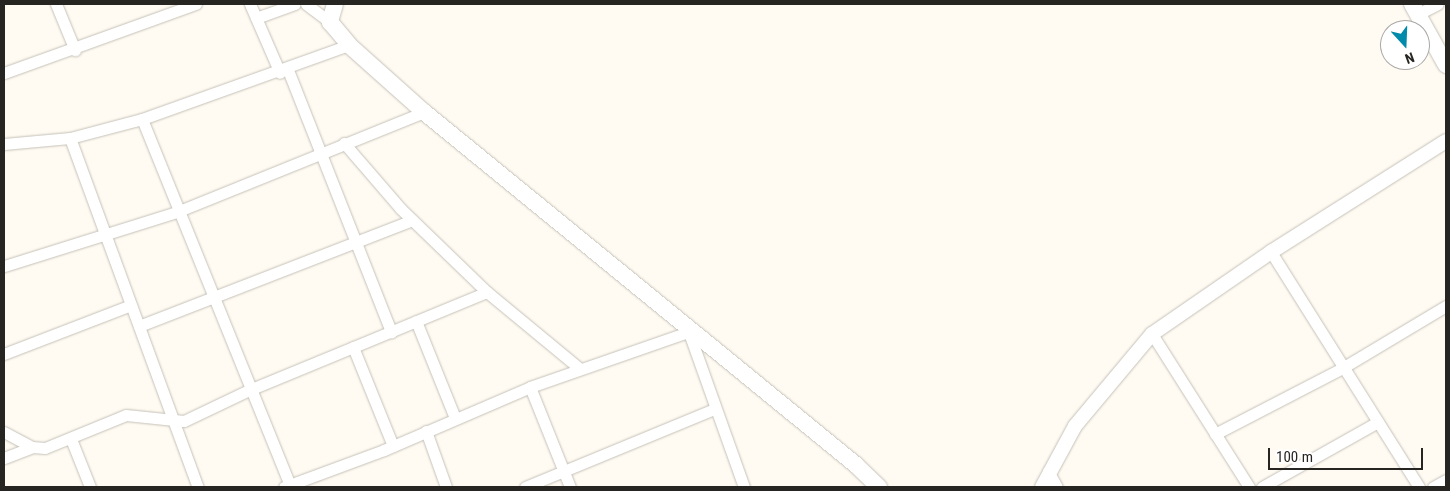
<!DOCTYPE html>
<html>
<head>
<meta charset="utf-8">
<style>
	body { margin:0 }
	#map { position:relative; width:1450px; height:491px; overflow:hidden; background:#fffbf3; font-family:"Roboto Condensed",sans-serif }
	div>[style] { position:absolute }
	.roads { filter:drop-shadow(0 0 1px #c5c1b7) drop-shadow(0 0 1px #c5c1b7) }
	.minor>* { height:11px; margin:-5.5px; padding:0 5.5px; transform-origin:5.5px; border-radius:5.5px; background:#fff }
	.tertiary>* { height:14px; margin:-7px; padding:0 7px; transform-origin:7px; border-radius:7px; background:#fff }
	.secondary>* { height:16px; margin:-8px; padding:0 8px; transform-origin:8px; border-radius:8px; background:#fff }
	span { translate:-50% -50%; white-space:nowrap; text-align:center; line-height:1.15; -webkit-text-stroke:5px #fff; paint-order:stroke }
	.frame { position:absolute; inset:0; border:5px solid #272521; pointer-events:none }
	.north { position:absolute; left:1380px; top:20px; width:50px; height:50px; box-sizing:border-box; background:#fff; border:1px solid #a9a8a6; border-radius:50%; rotate:160deg; font-size:14px; font-weight:700; line-height:20px; text-align:center; color:#272521 }
	.north::after { content:''; display:block; margin:auto; width:18px; height:22px; background:#008baa; clip-path:polygon(50% 0,100% 100%,50% 72%,0 100%) }
	.scale { position:absolute; left:1268px; top:448px; width:155px; height:22px; box-sizing:border-box; border:2px solid #272521; border-top:0; padding-left:6px; font-size:15px; line-height:18px; white-space:nowrap; color:#272521; -webkit-text-stroke:4px #fff; paint-order:stroke }
</style>
</head>
<body>
<div id="map">
	<div class="roads">
		<div class="minor">
			<i style="left:56px;top:4px;width:50px;rotate:67.6deg"></i>
			<i style="left:250px;top:4px;width:75px;rotate:66.5deg"></i>
			<i style="left:306px;top:4px;width:30px;rotate:37deg"></i>
			<i style="left:1418px;top:14px;width:22px;rotate:-27deg"></i>
			<i style="left:256px;top:18px;width:41px;rotate:-19.7deg"></i>
			<i style="left:288px;top:70px;width:282px;rotate:68.5deg"></i>
			<i style="left:4px;top:73px;width:204px;rotate:-19.8deg"></i>
			<i style="left:142px;top:119px;width:397px;rotate:68deg"></i>
			<i style="left:70px;top:138px;width:372px;rotate:69.9deg"></i>
			<i style="left:344px;top:143px;width:87px;rotate:49.2deg"></i>
			<i style="left:401px;top:209px;width:120px;rotate:44deg"></i>
			<i style="left:487px;top:292px;width:119px;rotate:39.6deg"></i>
			<i style="left:4px;top:144px;width:66px;rotate:-5.2deg"></i>
			<i style="left:70px;top:138px;width:74px;rotate:-14.8deg"></i>
			<i style="left:142px;top:119px;width:220px;rotate:-19.7deg"></i>
			<i style="left:1271px;top:252px;width:278px;rotate:57.8deg"></i>
			<i style="left:4px;top:266px;width:183px;rotate:-17.4deg"></i>
			<i style="left:179px;top:211px;width:264px;rotate:-22deg"></i>
			<i style="left:416px;top:321px;width:105px;rotate:68.1deg"></i>
			<i style="left:139px;top:326px;width:293px;rotate:-21.2deg"></i>
			<i style="left:687px;top:327px;width:170px;rotate:70.4deg"></i>
			<i style="left:1152px;top:334px;width:181px;rotate:57.6deg"></i>
			<i style="left:353px;top:347px;width:107px;rotate:68deg"></i>
			<i style="left:4px;top:354px;width:136px;rotate:-21.1deg"></i>
			<i style="left:530px;top:387px;width:108px;rotate:68.2deg"></i>
			<i style="left:426px;top:431px;width:59px;rotate:70.3deg"></i>
			<i style="left:4px;top:432px;width:32px;rotate:28deg"></i>
			<i style="left:32px;top:447px;width:13px;rotate:4deg"></i>
			<i style="left:45px;top:448px;width:87px;rotate:-22.2deg"></i>
			<i style="left:126px;top:415px;width:58px;rotate:5.9deg"></i>
			<i style="left:184px;top:421px;width:72px;rotate:-25.5deg"></i>
			<i style="left:249px;top:390px;width:257px;rotate:-22.4deg"></i>
			<i style="left:1215px;top:434px;width:145px;rotate:-27.4deg"></i>
			<i style="left:1344px;top:367px;width:119px;rotate:-30.9deg"></i>
			<i style="left:71px;top:439px;width:52px;rotate:68.4deg"></i>
			<i style="left:4px;top:458px;width:30px;rotate:-21deg"></i>
			<i style="left:1048px;top:471px;width:18px;rotate:61deg"></i>
			<i style="left:284px;top:487px;width:107px;rotate:-20.3deg"></i>
			<i style="left:384px;top:450px;width:159px;rotate:-23.3deg"></i>
			<i style="left:530px;top:387px;width:167px;rotate:-19.2deg"></i>
			<i style="left:525px;top:487px;width:204px;rotate:-22.4deg"></i>
			<i style="left:1262px;top:487px;width:133px;rotate:-29.3deg"></i>
			<i style="left:1433px;top:487px;width:15px;rotate:-28deg"></i>
		</div>
		<div class="tertiary">
			<i style="left:1042px;top:487px;width:69px;rotate:-61.6deg"></i>
			<i style="left:1075px;top:426px;width:120px;rotate:-50.1deg"></i>
			<i style="left:1152px;top:334px;width:145px;rotate:-34.6deg"></i>
			<i style="left:1271px;top:252px;width:207px;rotate:-32.4deg"></i>
		</div>
		<div class="secondary">
			<i style="left:335px;top:4px;width:19px;rotate:106deg"></i>
			<i style="left:330px;top:22px;width:30px;rotate:50deg"></i>
			<i style="left:349px;top:45px;width:101px;rotate:41.8deg"></i>
			<i style="left:424px;top:112px;width:558px;rotate:39.25deg"></i>
			<i style="left:856px;top:465px;width:32px;rotate:44deg"></i>
			<i style="left:1412px;top:4px;width:70px;rotate:60.9deg"></i>
		</div>
	</div>
	<div class="frame"></div>
	<div class="north">N</div>
	<div class="scale">100 m</div>
</div>
</body>
</html>
